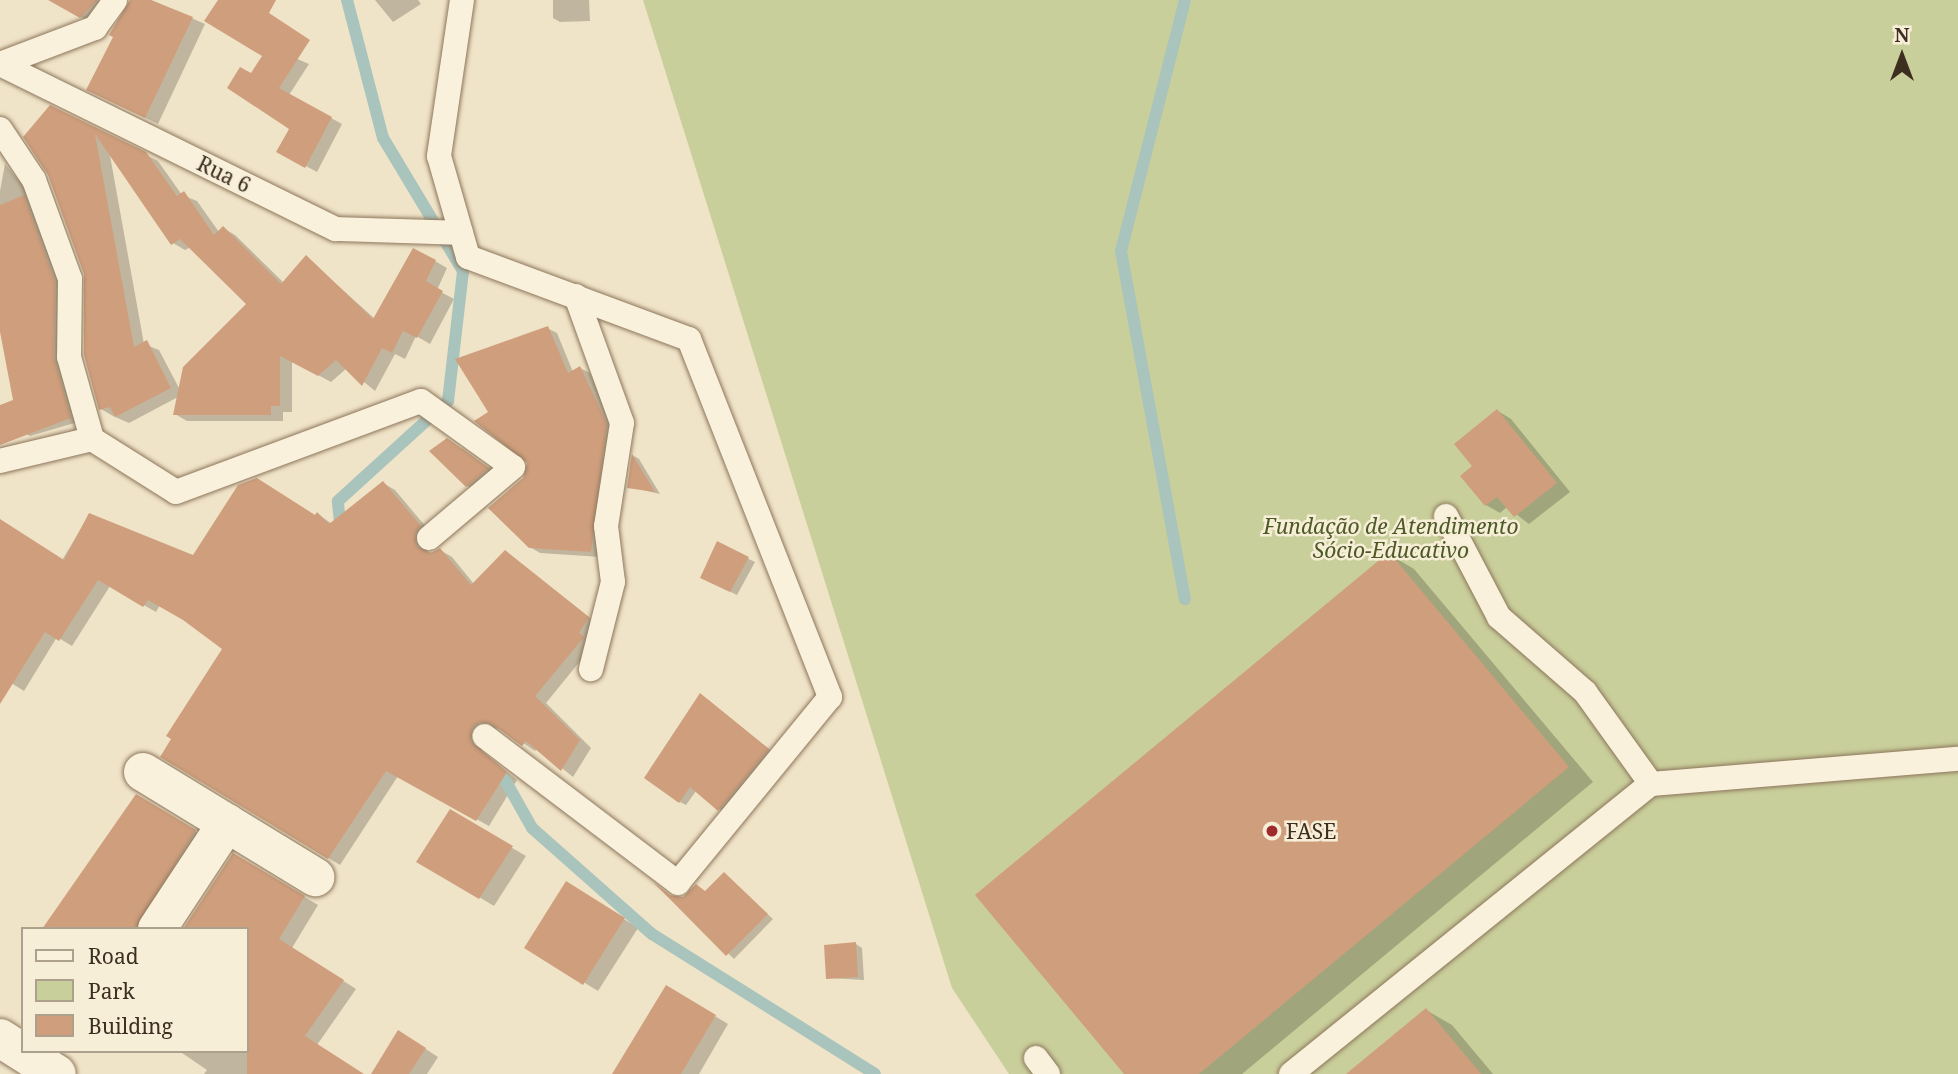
<!DOCTYPE html>
<html>
<head>
<meta charset="utf-8">
<style>
	body { margin:0 }
	#map { position:relative; width:1958px; height:1074px; overflow:hidden; background:#f0e4c8; font-family:"Noto Serif",serif }
	div>[style] { position:absolute }
	.green>* { inset:0; background:#c9cf9b }
	.shadow>* { inset:0; background:#0003 }
	.stream>* { height:12px; margin:-6px; padding:0 6px; transform-origin:6px; border-radius:6px; background:#a9c4bc }
	.building>* { inset:0; background:#cf9f7d }
	.roads { filter:drop-shadow(0 0 2px #8d765c) drop-shadow(0 0 2px #8d765c) }
	.service>* { height:24px; margin:-12px; padding:0 12px; transform-origin:12px; border-radius:12px; background:#faf1dc }
	.minor>* { height:38px; margin:-19px; padding:0 19px; transform-origin:19px; border-radius:19px; background:#faf1dc }
	.dots>* { width:19px; height:19px; translate:-50% -50%; box-sizing:border-box; border:4px solid #f7eed8; border-radius:50% }
	span { translate:-50% -50%; white-space:nowrap; text-align:center; line-height:1.15; -webkit-text-stroke:5px #f7eed8; paint-order:stroke }
	.street-label { font-size:21px; color:#3d2e20 }
	.park-label { font-size:21px; color:#4d5a26; font-style:italic }
	.poi-label { font-size:21px; color:#3d2e20 }
	.left { translate:0 -50%; text-align:left }
	.legend { position:absolute; left:21px; top:927px; width:228px; height:126px; box-sizing:border-box; background:#f7eed8; border:2px solid #ada18e; margin:0; padding:9px 12px; list-style:none; font-size:21px; color:#3d2e20 }
	.legend li { display:flex; align-items:center; gap:14px; height:35px }
	.legend b { width:35px; border:2px solid #ada18e }
	.north { position:absolute; left:1867px; top:21px; width:70px; height:70px; -webkit-text-stroke:5px #f7eed8; paint-order:stroke; rotate:0deg; font-size:19px; font-weight:700; line-height:28px; text-align:center; color:#3d2e20 }
	.north::after { content:''; display:block; margin:auto; width:24px; height:32px; background:#3d2e20; clip-path:polygon(50% 0,100% 100%,50% 72%,0 100%) }
</style>
</head>
<body>
<div id="map">
	<div class="green">
		<i style="clip-path:polygon(643px 0,1958px 0,1958px 1074px,1009px 1074px,952px 988px)"></i>
	</div>
	<div class="shadow">
		<i style="clip-path:polygon(52px 0,115px 0,93px 24px)"></i>
		<i style="clip-path:polygon(130px 0,151px 0,205px 24px,158px 124px,101px 96px)"></i>
		<i style="clip-path:polygon(375px 0,418px 0,421px 4px,393px 22px)"></i>
		<i style="clip-path:polygon(553px 0,589px 0,590px 21px,560px 22px,553px 18px)"></i>
		<i style="clip-path:polygon(270px 47px,309px 64px,289px 95px,342px 124px,317px 172px,278px 151px,291px 128px,252px 75px)"></i>
		<i style="clip-path:polygon(evenodd,50px 107px,158px 161px,182px 195px,197px 201px,219px 232px,223px 228px,235px 235px,284px 283px,306px 257px,375px 319px,435px 261px,447px 268px,437px 290px,454px 299px,430px 344px,416px 336px,405px 359px,395px 354px,375px 391px,347px 368px,331px 382px,292px 361px,292px 412px,283px 412px,283px 421px,187px 421px,175px 414px,178px 397px,129px 423px,113px 416px,101px 409px,86px 274px,50px 107px,109px 150px,173px 243px,185px 250px,191px 247px,248px 304px,180px 390px,159px 350px,144px 344px,109px 150px)"></i>
		<i style="clip-path:polygon(5px 164px,29px 193px,63px 287px,78px 422px,30px 436px,21px 431px,0 323px,0 191px)"></i>
		<i style="clip-path:polygon(547px 328px,557px 333px,573px 372px,580px 368px,590px 373px,616px 431px,601px 557px,540px 553px,530px 547px,525px 479px,529px 462px,490px 412px)"></i>
		<i style="clip-path:polygon(1498px 411px,1511px 419px,1570px 492px,1529px 524px,1507px 507px,1500px 513px,1486px 505px,1474px 467px)"></i>
		<i style="clip-path:polygon(462px 448px,501px 477px,481px 494px,467px 486px)"></i>
		<i style="clip-path:polygon(634px 456px,639px 459px,660px 494px,629px 487px)"></i>
		<i style="clip-path:polygon(383px 483px,395px 490px,431px 533px,426px 541px,428px 553px,440px 550px,452px 557px,474px 584px,505px 552px,599px 625px,594px 644px,546px 703px,591px 748px,573px 777px,537px 748px,535px 751px,503px 729px,490px 728px,481px 740px,482px 751px,517px 780px,489px 826px,398px 776px,340px 865px,162px 756px,224px 649px,185px 619px,160px 605px,156px 612px,110px 586px,72px 646px,57px 637px,24px 691px,0 676px,0 520px,61px 562px,89px 515px,194px 558px,318px 514px,332px 524px)"></i>
		<i style="clip-path:polygon(718px 544px,755px 562px,737px 595px,708px 581px)"></i>
		<i style="clip-path:polygon(1389px 554px,1414px 569px,1593px 782px,1242px 1074px,1126px 1074px)"></i>
		<i style="clip-path:polygon(707px 699px,774px 753px,725px 813px,696px 791px,686px 805px,680px 802px)"></i>
		<i style="clip-path:polygon(137px 796px,208px 839px,150px 929px,44px 929px)"></i>
		<i style="clip-path:polygon(450px 812px,526px 856px,494px 906px,419px 861px)"></i>
		<i style="clip-path:polygon(234px 855px,318px 905px,292px 948px,356px 989px,317px 1045px,362px 1074px,204px 1074px,207px 1070px,179px 1051px,247px 1051px,247px 929px)"></i>
		<i style="clip-path:polygon(724px 874px,773px 919px,734px 959px,664px 892px,676px 899px,706px 892px)"></i>
		<i style="clip-path:polygon(580px 891px,638px 928px,598px 991px,526px 947px)"></i>
		<i style="clip-path:polygon(856px 944px,862px 948px,864px 980px,828px 978px)"></i>
		<i style="clip-path:polygon(667px 987px,728px 1024px,699px 1074px,614px 1074px)"></i>
		<i style="clip-path:polygon(1426px 1010px,1452px 1025px,1493px 1074px,1349px 1074px)"></i>
		<i style="clip-path:polygon(412px 1040px,438px 1057px,427px 1074px,373px 1074px)"></i>
	</div>
	<div class="stream">
		<i style="left:1185px;top:0;width:259px;rotate:104.3deg"></i>
		<i style="left:1121px;top:251px;width:354px;rotate:79.6deg"></i>
		<i style="left:341px;top:532px;width:31px;rotate:-96deg"></i>
		<i style="left:338px;top:501px;width:149px;rotate:-42.3deg"></i>
		<i style="left:448px;top:401px;width:131px;rotate:-83.4deg"></i>
		<i style="left:463px;top:271px;width:155px;rotate:-121deg"></i>
		<i style="left:383px;top:138px;width:143px;rotate:-104.6deg"></i>
		<i style="left:491px;top:770px;width:17px;rotate:36deg"></i>
		<i style="left:505px;top:780px;width:55px;rotate:60.6deg"></i>
		<i style="left:532px;top:828px;width:160px;rotate:41.5deg"></i>
		<i style="left:652px;top:934px;width:263px;rotate:32.1deg"></i>
	</div>
	<div class="building">
		<i style="clip-path:polygon(48px 0,97px 0,80px 18px)"></i>
		<i style="clip-path:polygon(130px 0,151px 0,193px 17px,145px 118px,86px 90px,113px 37px,109px 35px)"></i>
		<i style="clip-path:polygon(218px 0,276px 0,269px 13px,310px 40px,279px 88px,332px 117px,305px 168px,276px 152px,289px 129px,227px 88px,240px 67px,251px 73px,262px 56px,204px 21px)"></i>
		<i style="clip-path:polygon(50px 105px,146px 152px,177px 196px,184px 191px,214px 235px,223px 226px,281px 284px,306px 255px,373px 319px,413px 248px,436px 260px,426px 281px,443px 291px,417px 338px,403px 331px,392px 353px,382px 348px,362px 386px,336px 360px,318px 376px,280px 356px,280px 406px,271px 406px,271px 415px,173px 415px,183px 367px,246px 304px,180px 239px,171px 245px,95px 134px,134px 347px,147px 340px,171px 388px,115px 417px,110px 407px,99px 410px,84px 355px,84px 274px,48px 175px,23px 137px)"></i>
		<i style="clip-path:polygon(24px 195px,55px 282px,54px 357px,71px 418px,0 445px,0 405px,13px 400px,0 332px,0 205px)"></i>
		<i style="clip-path:polygon(548px 326px,568px 373px,580px 366px,607px 424px,591px 552px,529px 548px,488px 508px,523px 478px,527px 463px,474px 421px,488px 412px,455px 359px)"></i>
		<i style="clip-path:polygon(1497px 409px,1557px 483px,1514px 517px,1497px 497px,1485px 506px,1460px 476px,1472px 466px,1454px 444px)"></i>
		<i style="clip-path:polygon(447px 438px,489px 468px,466px 487px,429px 451px)"></i>
		<i style="clip-path:polygon(632px 454px,655px 492px,627px 488px)"></i>
		<i style="clip-path:polygon(257px 478px,315px 515px,317px 512px,329px 524px,383px 481px,421px 526px,415px 534px,417px 547px,431px 553px,440px 548px,471px 585px,505px 550px,589px 617px,579px 633px,584px 637px,535px 696px,580px 740px,561px 771px,526px 741px,522px 746px,492px 724px,479px 722px,472px 728px,471px 742px,507px 772px,476px 821px,386px 771px,328px 859px,160px 757px,171px 739px,166px 736px,222px 649px,183px 620px,148px 600px,143px 607px,98px 580px,59px 641px,45px 632px,0 704px,0 519px,64px 560px,89px 513px,193px 555px,238px 485px)"></i>
		<i style="clip-path:polygon(717px 541px,749px 557px,730px 592px,700px 578px)"></i>
		<i style="clip-path:polygon(1389px 552px,1569px 767px,1199px 1074px,1124px 1074px,975px 895px)"></i>
		<i style="clip-path:polygon(700px 693px,769px 749px,718px 811px,690px 787px,679px 803px,644px 778px)"></i>
		<i style="clip-path:polygon(136px 794px,196px 830px,135px 929px,42px 929px)"></i>
		<i style="clip-path:polygon(450px 809px,513px 846px,479px 899px,416px 862px)"></i>
		<i style="clip-path:polygon(233px 853px,305px 896px,279px 939px,344px 980px,305px 1036px,364px 1074px,247px 1074px,247px 929px,183px 929px)"></i>
		<i style="clip-path:polygon(724px 872px,768px 914px,726px 956px,653px 882px,670px 895px,683px 897px,696px 884px,705px 891px)"></i>
		<i style="clip-path:polygon(566px 881px,625px 918px,583px 985px,524px 948px)"></i>
		<i style="clip-path:polygon(856px 942px,858px 977px,826px 979px,824px 945px)"></i>
		<i style="clip-path:polygon(666px 985px,716px 1015px,681px 1074px,612px 1074px)"></i>
		<i style="clip-path:polygon(1426px 1008px,1481px 1074px,1346px 1074px)"></i>
		<i style="clip-path:polygon(398px 1030px,426px 1048px,409px 1074px,371px 1074px)"></i>
	</div>
	<div class="roads">
		<div class="service">
			<i style="left:462px;top:0;width:158px;rotate:98.4deg"></i>
			<i style="left:439px;top:156px;width:105px;rotate:74deg"></i>
			<i style="left:468px;top:257px;width:236px;rotate:20.4deg"></i>
			<i style="left:689px;top:339px;width:385px;rotate:68.5deg"></i>
			<i style="left:830px;top:697px;width:240px;rotate:129.3deg"></i>
			<i style="left:678px;top:883px;width:243px;rotate:-142.8deg"></i>
			<i style="left:0;top:64px;width:374px;rotate:26.2deg"></i>
			<i style="left:336px;top:229px;width:125px;rotate:1.8deg"></i>
			<i style="left:0;top:64px;width:102px;rotate:-20.8deg"></i>
			<i style="left:95px;top:28px;width:34px;rotate:-54deg"></i>
			<i style="left:0;top:129px;width:61px;rotate:56.3deg"></i>
			<i style="left:34px;top:180px;width:105px;rotate:70deg"></i>
			<i style="left:70px;top:279px;width:78px;rotate:90.7deg"></i>
			<i style="left:69px;top:357px;width:85px;rotate:74.3deg"></i>
			<i style="left:92px;top:439px;width:95px;rotate:166.6deg"></i>
			<i style="left:576px;top:296px;width:135px;rotate:70.1deg"></i>
			<i style="left:622px;top:423px;width:104px;rotate:98.8deg"></i>
			<i style="left:606px;top:526px;width:56px;rotate:82.9deg"></i>
			<i style="left:613px;top:582px;width:90px;rotate:104.2deg"></i>
			<i style="left:92px;top:439px;width:99px;rotate:32.2deg"></i>
			<i style="left:176px;top:492px;width:261px;rotate:-20.4deg"></i>
			<i style="left:421px;top:401px;width:113px;rotate:35.7deg"></i>
			<i style="left:513px;top:467px;width:110px;rotate:139.8deg"></i>
			<i style="left:1446px;top:516px;width:114px;rotate:62.3deg"></i>
			<i style="left:1499px;top:617px;width:114px;rotate:41.1deg"></i>
			<i style="left:1585px;top:692px;width:113px;rotate:54.3deg"></i>
			<i style="left:1036px;top:1058px;width:20px;rotate:53deg"></i>
			<i style="left:1291px;top:1074px;width:462px;rotate:-38.9deg"></i>
			<i style="left:1651px;top:784px;width:308px;rotate:-4.7deg"></i>
		</div>
		<div class="minor">
			<i style="left:143px;top:772px;width:202px;rotate:31.4deg"></i>
			<i style="left:157px;top:929px;width:127px;rotate:-56.6deg"></i>
			<i style="left:0;top:1038px;width:67px;rotate:32.3deg"></i>
		</div>
	</div>
	<div class="dots">
		<i style="left:1272px;top:831px;background:#9e2a2b"></i>
	</div>
	<div class="street-label">
		<span style="left:224px;top:174px;rotate:26deg">Rua 6</span>
	</div>
	<div class="park-label">
		<span style="left:1391px;top:538px">Fundação de Atendimento<br>Sócio-Educativo</span>
	</div>
	<div class="poi-label">
		<span class="left" style="left:1286px;top:831px">FASE</span>
	</div>
	<ul class="legend">
	<li><b style="height:9px;background:#faf1dc"></b>Road</li>
	<li><b style="height:19px;background:#c9cf9b"></b>Park</li>
	<li><b style="height:19px;background:#cf9f7d"></b>Building</li>
	</ul>
	<div class="north">N</div>
</div>
</body>
</html>
